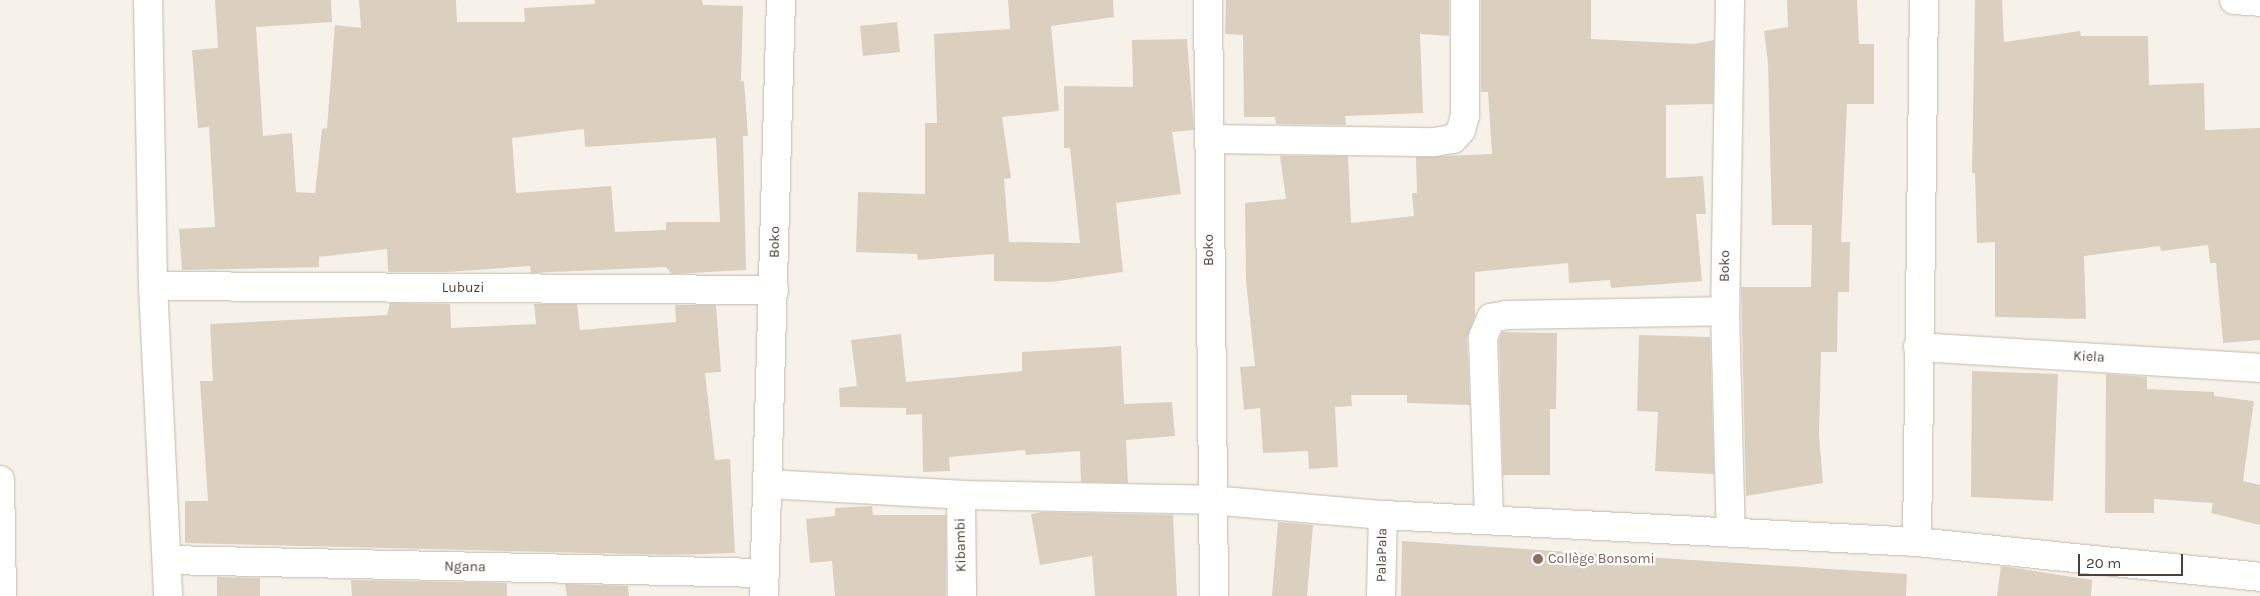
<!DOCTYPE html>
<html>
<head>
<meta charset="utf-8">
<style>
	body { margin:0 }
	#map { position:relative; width:2260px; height:596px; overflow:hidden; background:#f6f2e9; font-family:Karla,sans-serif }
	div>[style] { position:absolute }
	.building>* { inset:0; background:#dbd0c0 }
	.roads { filter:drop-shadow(0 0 1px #c2b9ab) drop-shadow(0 0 1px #c2b9ab) }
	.street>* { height:28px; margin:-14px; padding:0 14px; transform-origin:14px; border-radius:14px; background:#fff }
	.dots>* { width:14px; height:14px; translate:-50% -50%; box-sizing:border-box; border:2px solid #fff; border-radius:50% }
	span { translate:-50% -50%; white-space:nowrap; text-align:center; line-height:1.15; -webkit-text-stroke:4.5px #fff; paint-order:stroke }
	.street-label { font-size:14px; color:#4a4236 }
	.education-label { font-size:14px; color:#785e54 }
	.left { translate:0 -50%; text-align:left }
	.scale { position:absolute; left:2078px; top:554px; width:105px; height:22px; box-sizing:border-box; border:2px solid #4a4236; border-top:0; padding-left:6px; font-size:15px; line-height:18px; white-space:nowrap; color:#4a4236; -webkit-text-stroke:4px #fff; paint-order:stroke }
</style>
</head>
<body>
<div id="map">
	<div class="building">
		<i style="clip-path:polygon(evenodd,215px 0,331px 0,332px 22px,256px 27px,263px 136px,292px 133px,296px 192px,315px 193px,322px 129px,327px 128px,335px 25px,361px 28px,359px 0,456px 0,457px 22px,525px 22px,524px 8px,595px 4px,595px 0,702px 0,703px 5px,743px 6px,741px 82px,744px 81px,748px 136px,743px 136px,746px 270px,672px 274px,666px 267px,531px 273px,530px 266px,448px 272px,388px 272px,387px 249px,319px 257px,319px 267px,182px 270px,179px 229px,215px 227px,209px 127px,198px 128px,192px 50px,218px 48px,215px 0,584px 129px,585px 147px,716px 138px,720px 222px,666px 222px,666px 230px,615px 232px,611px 186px,516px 193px,512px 138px,584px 129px)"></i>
		<i style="clip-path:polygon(1008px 0,1113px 0,1114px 17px,1051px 26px,1059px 111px,1002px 117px,1011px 178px,1004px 179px,1009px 242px,1080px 243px,1070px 148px,1064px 148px,1064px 86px,1133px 87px,1132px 40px,1187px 39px,1194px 130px,1172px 132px,1181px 194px,1116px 203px,1123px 272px,1051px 282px,994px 281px,994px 254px,918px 260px,917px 254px,856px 252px,858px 192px,925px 194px,925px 123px,937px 123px,934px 34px,1010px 29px)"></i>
		<i style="clip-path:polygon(1226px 0,1449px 0,1449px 36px,1420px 34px,1423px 113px,1345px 116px,1346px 125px,1276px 124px,1275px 117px,1244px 117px,1243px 35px,1225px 34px)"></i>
		<i style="clip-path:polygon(1481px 0,1591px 0,1591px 39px,1694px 44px,1714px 40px,1713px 104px,1666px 105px,1666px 178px,1703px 176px,1706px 214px,1696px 214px,1702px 281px,1611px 288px,1610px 280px,1569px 283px,1568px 263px,1475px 272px,1475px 316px,1467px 338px,1470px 405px,1407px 403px,1407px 395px,1351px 395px,1352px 406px,1335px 407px,1338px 467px,1309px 469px,1308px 451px,1263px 453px,1260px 408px,1244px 410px,1240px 367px,1255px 366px,1246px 281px,1245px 203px,1286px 199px,1280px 156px,1348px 156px,1351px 223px,1414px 216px,1412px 193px,1417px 193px,1416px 157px,1492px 154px,1488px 92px,1481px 92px)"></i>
		<i style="clip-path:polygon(1787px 0,1857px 0,1859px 44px,1874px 44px,1874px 104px,1847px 104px,1841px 242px,1850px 242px,1849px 292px,1838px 292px,1837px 352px,1821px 352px,1819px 436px,1823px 483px,1746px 496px,1741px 287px,1811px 287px,1812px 225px,1772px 225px,1768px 63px,1764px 31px,1788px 27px)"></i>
		<i style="clip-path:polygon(1975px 0,2002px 0,2004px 42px,2080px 31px,2081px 36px,2148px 36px,2149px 85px,2204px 83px,2205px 130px,2260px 128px,2260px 340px,2223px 343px,2216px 263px,2210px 263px,2208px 245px,2161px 251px,2160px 246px,2084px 256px,2086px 319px,1995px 317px,1995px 242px,1977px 243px,1975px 173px,1972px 173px)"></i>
		<i style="clip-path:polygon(897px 22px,900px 52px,863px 56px,860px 26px)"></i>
		<i style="clip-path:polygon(390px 303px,450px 304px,451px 328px,536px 324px,534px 304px,577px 304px,580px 330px,676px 322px,675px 305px,716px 305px,721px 372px,705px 373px,715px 460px,730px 459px,735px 553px,672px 555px,185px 543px,185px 501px,208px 501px,200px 381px,213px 381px,210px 324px,387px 315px)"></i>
		<i style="clip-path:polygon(1502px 332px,1557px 333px,1556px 409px,1550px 409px,1550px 475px,1503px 475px,1499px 340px)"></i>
		<i style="clip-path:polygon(901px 334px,906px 382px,1022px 371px,1022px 352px,1121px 346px,1124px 404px,1172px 402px,1175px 436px,1126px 440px,1128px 483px,1081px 482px,1080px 451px,1026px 455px,1025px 450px,949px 457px,950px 471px,923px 472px,922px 414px,906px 415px,906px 408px,840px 407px,839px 388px,857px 386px,851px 340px)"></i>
		<i style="clip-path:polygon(1639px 335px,1710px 337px,1714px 474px,1655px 471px,1658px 412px,1637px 411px)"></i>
		<i style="clip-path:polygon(1972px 371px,2058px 374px,2053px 501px,1971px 497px)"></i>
		<i style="clip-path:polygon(2106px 374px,2147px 377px,2147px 389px,2214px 392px,2214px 396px,2254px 401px,2243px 481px,2260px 485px,2260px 525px,2211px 513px,2213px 503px,2154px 499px,2154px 513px,2105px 513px)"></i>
		<i style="clip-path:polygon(872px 506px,873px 515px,946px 515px,946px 596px,835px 596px,832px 561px,810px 563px,806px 519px,835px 516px,835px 508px)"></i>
		<i style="clip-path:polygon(1042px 512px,1173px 515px,1177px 596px,1095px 596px,1092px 556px,1040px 565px,1031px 514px)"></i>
		<i style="clip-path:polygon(1278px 522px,1313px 525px,1307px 596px,1272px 596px)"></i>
		<i style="clip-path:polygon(1402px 541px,1907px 574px,1906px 596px,1401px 596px)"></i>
		<i style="clip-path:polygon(2001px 566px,2092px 580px,2091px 596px,1997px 596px)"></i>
		<i style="clip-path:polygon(217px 577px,260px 578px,260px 596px,217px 596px)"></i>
		<i style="clip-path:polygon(351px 580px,507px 583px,507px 596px,352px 596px)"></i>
		<i style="clip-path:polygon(565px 584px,628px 586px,629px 596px,567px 596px)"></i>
	</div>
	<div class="roads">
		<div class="street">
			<i style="left:148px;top:0;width:286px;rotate:89deg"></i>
			<i style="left:153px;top:286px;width:310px;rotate:87.2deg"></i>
			<i style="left:1208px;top:0;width:596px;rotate:89.42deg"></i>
			<i style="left:1730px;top:0;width:311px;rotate:90.9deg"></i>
			<i style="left:1725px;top:311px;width:222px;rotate:88.5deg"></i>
			<i style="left:2234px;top:0;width:26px;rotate:4deg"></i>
			<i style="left:1210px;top:139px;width:224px;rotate:0.8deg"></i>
			<i style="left:1434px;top:142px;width:19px;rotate:-9deg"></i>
			<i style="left:1453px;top:139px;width:12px;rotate:-48deg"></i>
			<i style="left:1461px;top:130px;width:16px;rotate:-75deg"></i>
			<i style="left:1465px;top:115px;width:115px;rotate:-90deg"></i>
			<i style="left:153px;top:286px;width:621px;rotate:0.37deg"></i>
			<i style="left:1918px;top:347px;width:343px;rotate:3.5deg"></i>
			<i style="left:0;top:480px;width:116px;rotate:89deg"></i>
			<i style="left:767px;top:484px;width:194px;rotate:3.2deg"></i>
			<i style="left:961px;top:495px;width:250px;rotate:1.1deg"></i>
			<i style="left:1211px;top:500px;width:173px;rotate:5deg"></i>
			<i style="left:1383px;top:515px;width:535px;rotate:2.89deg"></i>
			<i style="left:1917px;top:542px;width:345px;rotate:5.8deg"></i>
			<i style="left:961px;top:495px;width:101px;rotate:89.4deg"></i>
			<i style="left:1489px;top:519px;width:182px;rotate:-91.9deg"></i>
			<i style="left:1483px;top:337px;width:21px;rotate:-67deg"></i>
			<i style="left:1491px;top:318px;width:15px;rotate:-11deg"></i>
			<i style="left:1506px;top:315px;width:219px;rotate:-1deg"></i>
			<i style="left:1917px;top:542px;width:542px;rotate:-89.26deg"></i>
			<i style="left:167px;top:560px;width:597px;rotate:1.25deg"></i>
			<i style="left:764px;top:596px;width:596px;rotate:-88.37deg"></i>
			<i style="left:1381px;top:596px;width:81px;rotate:-88.6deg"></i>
		</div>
	</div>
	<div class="dots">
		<i style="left:1538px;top:559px;background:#8d6e63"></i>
	</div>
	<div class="street-label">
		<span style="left:775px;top:242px;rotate:-89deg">Boko</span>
		<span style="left:1209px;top:250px;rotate:-90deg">Boko</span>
		<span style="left:1725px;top:266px;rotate:-89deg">Boko</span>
		<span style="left:463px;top:288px">Lubuzi</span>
		<span style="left:2089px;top:357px;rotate:3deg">Kiela</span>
		<span style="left:961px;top:545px;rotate:-91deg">Kibambi</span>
		<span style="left:1382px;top:555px;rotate:-89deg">PalaPala</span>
		<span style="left:465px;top:567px;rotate:1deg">Ngana</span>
	</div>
	<div class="education-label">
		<span class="left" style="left:1548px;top:559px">Collège Bonsomi</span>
	</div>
	<div class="scale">20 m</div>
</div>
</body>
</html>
